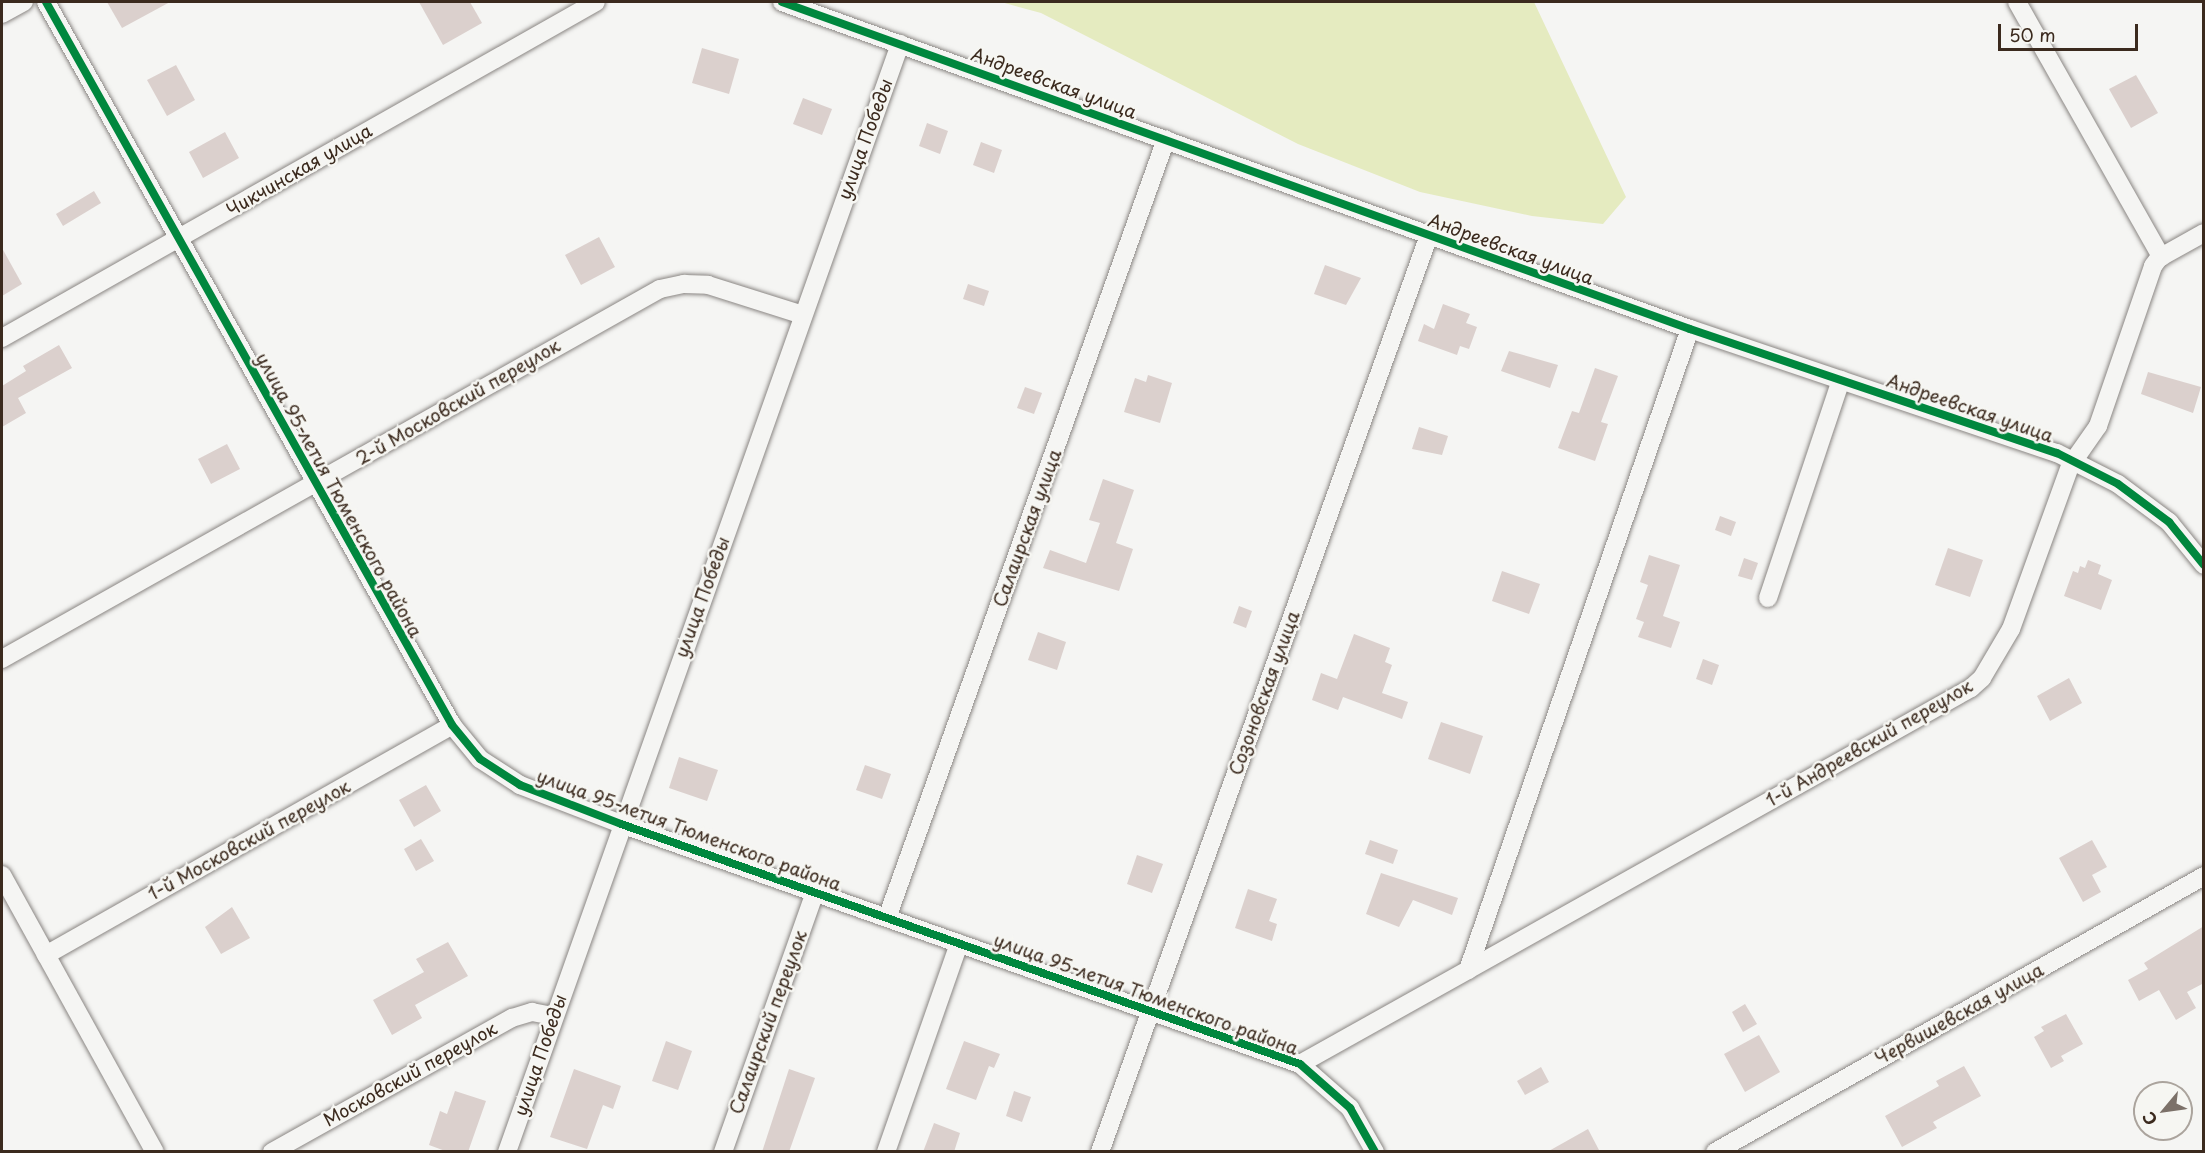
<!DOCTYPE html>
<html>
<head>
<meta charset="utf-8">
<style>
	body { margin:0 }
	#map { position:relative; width:2205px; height:1153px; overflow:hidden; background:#f5f5f3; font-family:"Playpen Sans",sans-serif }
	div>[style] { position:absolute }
	.green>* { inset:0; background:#e5ebc0 }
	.building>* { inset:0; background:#dbd0cd }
	.roads { filter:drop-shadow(0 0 2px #8a8683) drop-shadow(0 0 2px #8a8683) }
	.street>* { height:18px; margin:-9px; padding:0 9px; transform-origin:9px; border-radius:9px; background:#f5f5f3 }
	.cycleway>* { height:8px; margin:-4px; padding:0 4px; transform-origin:4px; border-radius:4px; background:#00873e }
	span { translate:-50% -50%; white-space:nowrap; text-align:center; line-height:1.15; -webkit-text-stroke:5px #f6f6f2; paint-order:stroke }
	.street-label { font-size:18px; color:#3b2a1e }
	.frame { position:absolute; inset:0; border:3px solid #3b2a1e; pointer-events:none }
	.north { position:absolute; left:2133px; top:1081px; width:60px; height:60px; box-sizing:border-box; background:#f6f6f2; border:2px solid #aba49d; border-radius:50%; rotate:241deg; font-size:16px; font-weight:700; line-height:24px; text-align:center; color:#3b2a1e }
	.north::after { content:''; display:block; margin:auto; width:21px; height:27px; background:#7c7169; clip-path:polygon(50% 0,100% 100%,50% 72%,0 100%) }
	.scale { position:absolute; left:1998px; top:24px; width:140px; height:27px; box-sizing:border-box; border:3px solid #3b2a1e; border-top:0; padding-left:8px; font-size:18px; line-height:21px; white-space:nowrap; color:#3b2a1e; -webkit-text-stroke:4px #f6f6f2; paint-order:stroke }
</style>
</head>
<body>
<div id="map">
	<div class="green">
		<i style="clip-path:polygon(1001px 2px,1534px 2px,1626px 197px,1603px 224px,1532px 216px,1420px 192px,1298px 144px,1041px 13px)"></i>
	</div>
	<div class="building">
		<i style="clip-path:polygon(107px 2px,170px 2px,122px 28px)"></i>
		<i style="clip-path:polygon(419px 2px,470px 2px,482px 23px,443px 45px)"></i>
		<i style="clip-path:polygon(702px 48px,739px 59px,729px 94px,692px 83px)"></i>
		<i style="clip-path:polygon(176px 65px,195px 100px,167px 116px,147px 80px)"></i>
		<i style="clip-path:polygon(2136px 75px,2158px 113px,2131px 128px,2109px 89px)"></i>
		<i style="clip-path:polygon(803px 98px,832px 109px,822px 135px,793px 124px)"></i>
		<i style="clip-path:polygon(927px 123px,948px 131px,940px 154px,919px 146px)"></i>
		<i style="clip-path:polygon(225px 132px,239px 158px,203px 178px,189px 152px)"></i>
		<i style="clip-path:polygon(981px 142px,1002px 150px,994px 173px,973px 165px)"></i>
		<i style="clip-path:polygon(94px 191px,101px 203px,63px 226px,56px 214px)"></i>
		<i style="clip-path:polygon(599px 237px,615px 267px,581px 285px,565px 255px)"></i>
		<i style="clip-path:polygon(2px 248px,22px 284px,2px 296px)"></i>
		<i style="clip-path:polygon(1325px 265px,1361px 278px,1346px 305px,1314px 294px)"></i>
		<i style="clip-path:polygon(968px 284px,989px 291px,984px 306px,963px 299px)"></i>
		<i style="clip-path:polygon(1443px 304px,1470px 314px,1466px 323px,1477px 327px,1469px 349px,1460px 346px,1457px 355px,1418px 341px,1424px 324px,1434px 329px)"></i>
		<i style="clip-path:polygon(59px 345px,72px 368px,18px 398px,26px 413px,2px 427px,2px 386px,26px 371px,23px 366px)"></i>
		<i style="clip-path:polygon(1509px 351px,1558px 365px,1550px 388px,1501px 371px)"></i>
		<i style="clip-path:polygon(1595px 368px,1618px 376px,1601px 422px,1608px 424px,1595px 461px,1558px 448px,1572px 411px,1579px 413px)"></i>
		<i style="clip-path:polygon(2148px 372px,2201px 387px,2193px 413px,2141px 394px)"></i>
		<i style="clip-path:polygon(1148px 375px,1172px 383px,1160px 423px,1124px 412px,1135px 378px,1146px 382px)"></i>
		<i style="clip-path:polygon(1025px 387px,1042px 393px,1034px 414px,1017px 408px)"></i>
		<i style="clip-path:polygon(1419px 427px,1448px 436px,1442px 455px,1412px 449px)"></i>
		<i style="clip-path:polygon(227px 444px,240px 469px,211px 484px,198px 459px)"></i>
		<i style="clip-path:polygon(1103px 479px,1134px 490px,1116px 543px,1133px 549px,1119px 591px,1043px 568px,1050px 550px,1086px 563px,1100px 523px,1089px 520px)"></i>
		<i style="clip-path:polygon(1720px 516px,1736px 522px,1731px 536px,1715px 530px)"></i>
		<i style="clip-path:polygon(1948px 548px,1983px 560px,1970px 597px,1935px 585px)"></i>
		<i style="clip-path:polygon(1649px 555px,1680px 565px,1663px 616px,1680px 622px,1671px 648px,1638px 637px,1644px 622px,1636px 619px,1648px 585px,1640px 582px)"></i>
		<i style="clip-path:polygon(1744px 558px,1758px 563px,1752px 580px,1738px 576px)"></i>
		<i style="clip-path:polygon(2088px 560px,2101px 565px,2098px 574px,2112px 580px,2101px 610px,2064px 596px,2073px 571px,2078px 573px,2080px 566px,2085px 568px)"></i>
		<i style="clip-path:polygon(1502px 571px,1540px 584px,1529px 614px,1492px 601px)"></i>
		<i style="clip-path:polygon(1239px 606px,1252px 611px,1246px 628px,1233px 623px)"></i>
		<i style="clip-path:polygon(1038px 632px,1066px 642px,1057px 670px,1028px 660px)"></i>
		<i style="clip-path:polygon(1354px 634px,1390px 648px,1385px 662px,1392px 665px,1382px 693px,1408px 702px,1402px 719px,1343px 697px,1338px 710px,1312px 700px,1321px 673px,1337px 679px)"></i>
		<i style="clip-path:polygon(1703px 659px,1719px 665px,1712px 685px,1696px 679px)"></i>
		<i style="clip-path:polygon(2069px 678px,2082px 703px,2050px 721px,2037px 696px)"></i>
		<i style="clip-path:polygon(1441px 722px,1483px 736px,1470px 774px,1428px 759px)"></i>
		<i style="clip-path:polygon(679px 757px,718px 770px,707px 801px,669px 788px)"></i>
		<i style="clip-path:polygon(865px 765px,891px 774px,882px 799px,856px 790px)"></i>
		<i style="clip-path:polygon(426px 785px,441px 811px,414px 827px,399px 800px)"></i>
		<i style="clip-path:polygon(421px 839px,434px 861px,416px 871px,404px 849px)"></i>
		<i style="clip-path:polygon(1370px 840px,1398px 850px,1393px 864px,1365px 854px)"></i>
		<i style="clip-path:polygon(2092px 840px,2107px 867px,2092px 875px,2101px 892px,2083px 902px,2059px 858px)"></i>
		<i style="clip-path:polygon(1137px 855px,1163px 864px,1152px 893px,1127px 884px)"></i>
		<i style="clip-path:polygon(1381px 873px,1458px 898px,1452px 915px,1413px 900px,1399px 927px,1366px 914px)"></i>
		<i style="clip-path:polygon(1248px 889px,1277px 899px,1269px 921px,1277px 924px,1272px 941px,1235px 928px)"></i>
		<i style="clip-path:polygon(232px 907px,250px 938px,221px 954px,205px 927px)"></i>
		<i style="clip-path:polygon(2204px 926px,2204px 983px,2187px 992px,2196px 1008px,2176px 1020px,2159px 990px,2139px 1001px,2128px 980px,2148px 969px,2144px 963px)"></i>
		<i style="clip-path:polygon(448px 942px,468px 976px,415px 1005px,422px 1018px,392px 1035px,373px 1000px,424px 972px,416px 959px)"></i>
		<i style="clip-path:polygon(1745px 1004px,1757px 1024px,1743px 1032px,1732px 1012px)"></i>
		<i style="clip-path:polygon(2066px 1014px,2083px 1044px,2061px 1056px,2064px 1061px,2051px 1068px,2034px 1037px,2044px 1031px,2041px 1027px)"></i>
		<i style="clip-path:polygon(1759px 1035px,1780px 1072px,1745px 1092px,1724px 1054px)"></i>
		<i style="clip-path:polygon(666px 1041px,692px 1051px,678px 1090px,652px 1081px)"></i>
		<i style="clip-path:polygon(964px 1041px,1000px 1054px,994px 1068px,989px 1066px,976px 1100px,946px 1089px)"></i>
		<i style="clip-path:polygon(1964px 1066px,1981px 1096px,1933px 1122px,1937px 1128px,1902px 1147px,1885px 1116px,1939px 1086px,1936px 1081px)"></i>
		<i style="clip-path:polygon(1541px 1067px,1549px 1082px,1525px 1095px,1517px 1081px)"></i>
		<i style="clip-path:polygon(574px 1069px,621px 1086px,613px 1109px,603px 1105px,587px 1149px,550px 1137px)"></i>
		<i style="clip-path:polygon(789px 1069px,815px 1078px,789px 1152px,762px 1152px)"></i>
		<i style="clip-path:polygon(455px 1091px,486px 1101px,468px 1152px,448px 1152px,429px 1145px,440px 1111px,447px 1114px)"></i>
		<i style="clip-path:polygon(1014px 1091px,1031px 1097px,1022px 1122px,1006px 1116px)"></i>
		<i style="clip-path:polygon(934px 1123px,960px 1133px,954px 1152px,923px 1152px)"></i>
		<i style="clip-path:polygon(1588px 1129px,1600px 1152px,1547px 1152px)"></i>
	</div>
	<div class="roads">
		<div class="street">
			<i style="left:46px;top:2px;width:829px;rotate:60.68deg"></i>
			<i style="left:452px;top:725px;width:44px;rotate:50.5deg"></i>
			<i style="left:480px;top:759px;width:48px;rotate:33deg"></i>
			<i style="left:520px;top:785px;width:108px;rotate:21.1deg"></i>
			<i style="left:621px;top:824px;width:720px;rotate:19.47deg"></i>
			<i style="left:1300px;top:1064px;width:67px;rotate:41.3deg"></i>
			<i style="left:1350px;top:1108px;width:51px;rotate:60.4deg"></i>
			<i style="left:782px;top:2px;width:965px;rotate:19.81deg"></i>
			<i style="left:1690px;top:329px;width:387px;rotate:18.7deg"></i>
			<i style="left:2057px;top:453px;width:68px;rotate:26.9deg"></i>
			<i style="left:2118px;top:484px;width:64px;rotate:36.7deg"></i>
			<i style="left:2169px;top:522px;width:55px;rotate:50.9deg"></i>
			<i style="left:2017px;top:2px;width:293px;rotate:60.5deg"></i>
			<i style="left:2px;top:14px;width:25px;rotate:-29deg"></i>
			<i style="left:2px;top:338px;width:682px;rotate:-29.49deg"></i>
			<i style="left:1768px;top:598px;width:230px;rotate:-71.5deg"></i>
			<i style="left:2px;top:659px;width:755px;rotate:-29.35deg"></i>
			<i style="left:660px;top:289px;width:25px;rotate:-12deg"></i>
			<i style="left:684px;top:284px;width:24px;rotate:2deg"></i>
			<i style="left:708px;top:285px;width:100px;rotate:17.5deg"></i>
			<i style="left:2px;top:875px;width:316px;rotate:61.1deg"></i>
			<i style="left:887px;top:918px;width:827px;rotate:-70.29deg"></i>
			<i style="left:46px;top:955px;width:467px;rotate:-29.5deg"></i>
			<i style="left:1468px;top:970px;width:577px;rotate:-29.28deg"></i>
			<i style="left:1971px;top:688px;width:15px;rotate:-42deg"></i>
			<i style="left:1982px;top:678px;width:57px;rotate:-59.4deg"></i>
			<i style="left:2011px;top:629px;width:173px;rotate:-70.1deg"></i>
			<i style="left:2070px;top:466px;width:49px;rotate:-55deg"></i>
			<i style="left:2098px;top:426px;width:169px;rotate:-71deg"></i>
			<i style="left:2153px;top:266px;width:10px;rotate:-53deg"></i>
			<i style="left:2159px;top:258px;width:51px;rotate:-29.1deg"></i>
			<i style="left:1300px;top:1064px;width:193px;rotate:-29.2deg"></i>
			<i style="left:1468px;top:970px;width:678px;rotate:-70.9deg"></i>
			<i style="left:272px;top:1152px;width:275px;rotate:-29.2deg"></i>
			<i style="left:512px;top:1018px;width:21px;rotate:-17deg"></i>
			<i style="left:532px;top:1012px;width:21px;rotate:11deg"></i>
			<i style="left:507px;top:1152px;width:1176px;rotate:-70.47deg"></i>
			<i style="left:723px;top:1152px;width:276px;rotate:-70.5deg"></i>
			<i style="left:886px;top:1152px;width:221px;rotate:-70.7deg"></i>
			<i style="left:1100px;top:1152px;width:974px;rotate:-70.26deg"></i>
			<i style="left:1715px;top:1152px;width:562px;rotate:-29.44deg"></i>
		</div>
	</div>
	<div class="cycleway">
		<i style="left:46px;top:2px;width:829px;rotate:60.68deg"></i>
		<i style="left:452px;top:725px;width:44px;rotate:50.5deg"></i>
		<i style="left:480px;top:759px;width:48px;rotate:33deg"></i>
		<i style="left:520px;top:785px;width:108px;rotate:21.1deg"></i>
		<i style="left:621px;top:824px;width:720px;rotate:19.47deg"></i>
		<i style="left:1300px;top:1064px;width:67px;rotate:41.3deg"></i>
		<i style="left:1350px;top:1108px;width:51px;rotate:60.4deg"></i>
		<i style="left:782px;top:2px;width:965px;rotate:19.81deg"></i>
		<i style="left:1690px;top:329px;width:387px;rotate:18.7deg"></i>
		<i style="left:2057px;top:453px;width:68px;rotate:26.9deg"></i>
		<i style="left:2118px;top:484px;width:64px;rotate:36.7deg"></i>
		<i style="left:2169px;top:522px;width:55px;rotate:50.9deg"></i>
	</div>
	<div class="street-label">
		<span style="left:1054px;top:83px;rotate:20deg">Андреевская улица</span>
		<span style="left:865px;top:139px;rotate:-70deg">улица Победы</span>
		<span style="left:299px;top:170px;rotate:-30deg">Чикчинская улица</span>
		<span style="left:1511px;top:249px;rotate:20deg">Андреевская улица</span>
		<span style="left:458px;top:402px;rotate:-30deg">2-й Московский переулок</span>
		<span style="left:1970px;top:408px;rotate:19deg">Андреевская улица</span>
		<span style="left:339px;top:495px;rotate:61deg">улица 95-летия Тюменского района</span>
		<span style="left:1027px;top:528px;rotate:-70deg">Салаирская улица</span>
		<span style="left:702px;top:597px;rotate:-70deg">улица Победы</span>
		<span style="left:1264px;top:693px;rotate:-70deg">Созоновская улица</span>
		<span style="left:1869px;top:743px;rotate:-30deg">1-й Андреевский переулок</span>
		<span style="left:689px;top:830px;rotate:20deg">улица 95-летия Тюменского района</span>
		<span style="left:249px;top:840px;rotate:-29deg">1-й Московский переулок</span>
		<span style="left:1146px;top:994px;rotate:20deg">улица 95-летия Тюменского района</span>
		<span style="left:1959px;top:1014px;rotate:-29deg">Червишевская улица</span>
		<span style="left:768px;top:1022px;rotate:-70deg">Салаирский переулок</span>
		<span style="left:540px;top:1055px;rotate:-71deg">улица Победы</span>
		<span style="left:410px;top:1074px;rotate:-29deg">Московский переулок</span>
	</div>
	<div class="frame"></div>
	<div class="north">С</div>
	<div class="scale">50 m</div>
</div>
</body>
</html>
